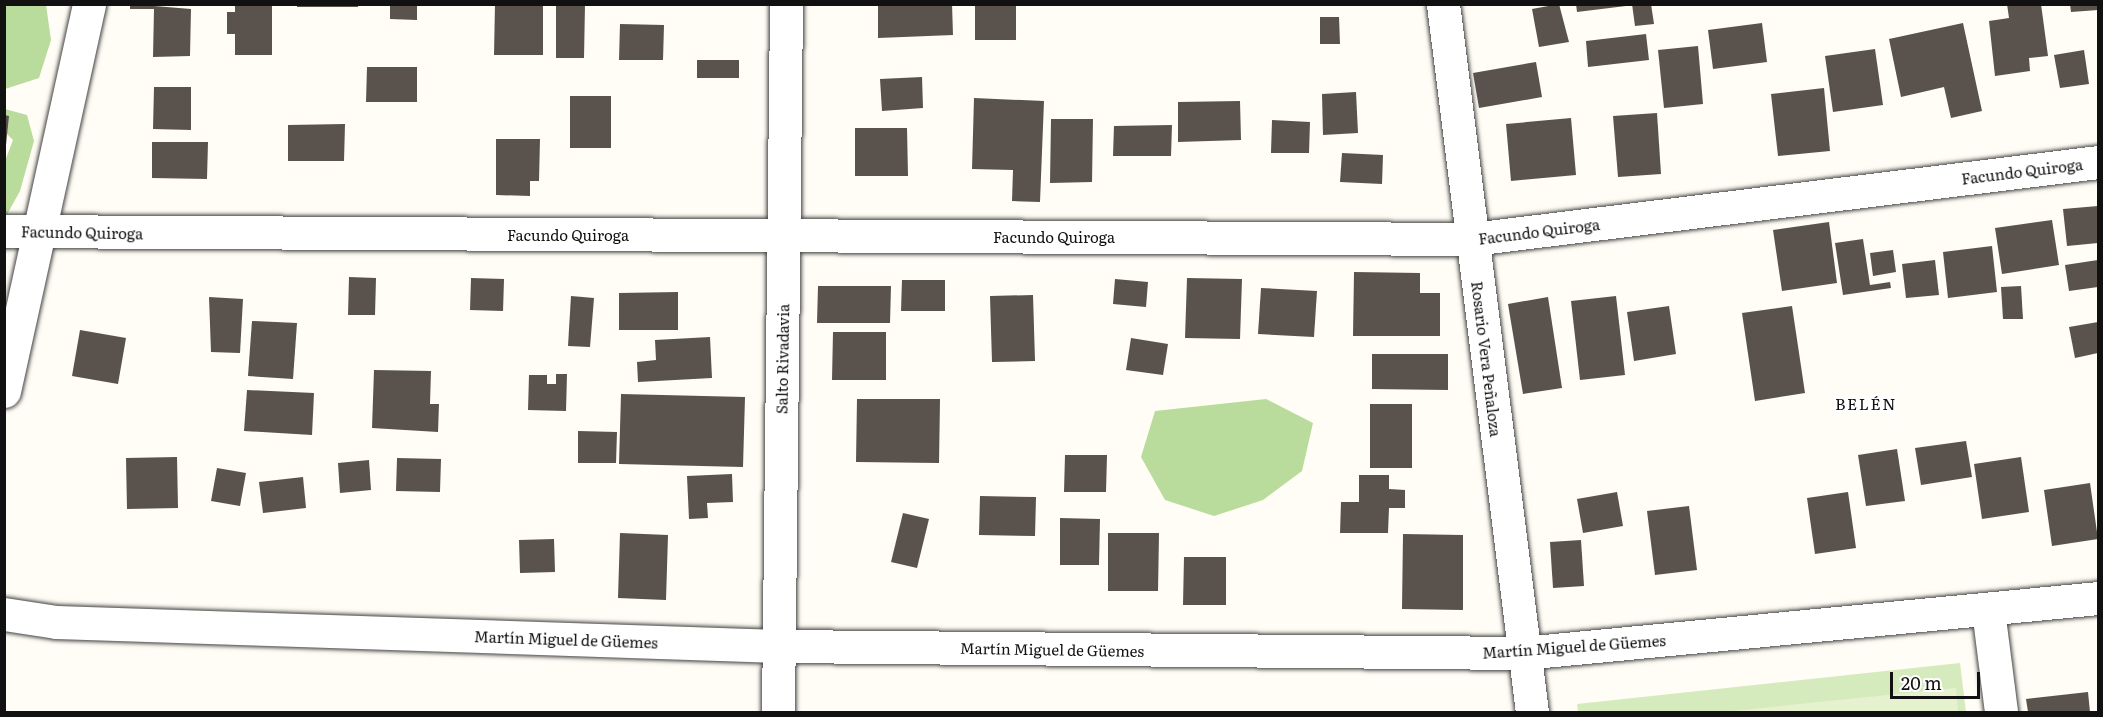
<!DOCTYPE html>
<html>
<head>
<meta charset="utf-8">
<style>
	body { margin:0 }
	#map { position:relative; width:2103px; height:717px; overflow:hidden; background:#fffdf5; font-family:Literata,serif }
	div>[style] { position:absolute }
	.green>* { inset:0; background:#d5ebbd }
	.forest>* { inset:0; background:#b9dc9c }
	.pitch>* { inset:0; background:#e6f2cf }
	.building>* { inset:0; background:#5a524d }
	.roads { filter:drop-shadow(0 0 2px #444) drop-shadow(0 0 2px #444) }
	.minor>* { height:33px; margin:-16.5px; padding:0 16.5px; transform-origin:16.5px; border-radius:16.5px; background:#fff }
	span { translate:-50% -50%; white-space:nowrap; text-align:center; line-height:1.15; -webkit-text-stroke:6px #fff; paint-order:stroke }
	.street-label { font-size:15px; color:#111 }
	.neighbourhood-label { font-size:16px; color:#111; letter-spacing:1.5px }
	.frame { position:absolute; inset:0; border:6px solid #111; pointer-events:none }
	.scale { position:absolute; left:1890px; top:672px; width:90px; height:27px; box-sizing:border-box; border:3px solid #111; border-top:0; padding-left:8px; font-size:18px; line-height:21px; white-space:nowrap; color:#111; -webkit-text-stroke:4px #fff; paint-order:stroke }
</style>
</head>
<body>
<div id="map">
	<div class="green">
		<i style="clip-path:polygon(1960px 663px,1966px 712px,1578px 712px,1577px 704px)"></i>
	</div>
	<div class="forest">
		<i style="clip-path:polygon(5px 4px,46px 5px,51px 40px,39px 78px,5px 89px)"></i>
		<i style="clip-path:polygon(5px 109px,27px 115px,34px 141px,20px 191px,5px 218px,5px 161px,13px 140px,5px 132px)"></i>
		<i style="clip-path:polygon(1266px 399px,1313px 423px,1302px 471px,1263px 500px,1214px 516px,1165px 500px,1141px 457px,1155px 411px)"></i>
	</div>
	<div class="pitch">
		<i style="clip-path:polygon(1956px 688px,1958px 712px,1723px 712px)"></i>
	</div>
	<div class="building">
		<i style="clip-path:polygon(130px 4px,191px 9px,190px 56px,153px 57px,154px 9px,130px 9px)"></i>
		<i style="clip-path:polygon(235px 4px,272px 4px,272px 55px,235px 55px,235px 34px,227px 34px,227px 12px,235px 12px)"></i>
		<i style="clip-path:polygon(297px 4px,358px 4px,358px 7px,297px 7px)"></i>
		<i style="clip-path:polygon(390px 4px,417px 4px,417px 20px,390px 19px)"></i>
		<i style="clip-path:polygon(495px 4px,543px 4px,543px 55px,494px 55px)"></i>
		<i style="clip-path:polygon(556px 4px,585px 4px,584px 58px,556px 58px)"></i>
		<i style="clip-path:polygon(878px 4px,952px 4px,953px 35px,878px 38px)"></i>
		<i style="clip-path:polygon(975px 4px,1016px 4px,1016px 40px,975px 40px)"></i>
		<i style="clip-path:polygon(1559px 4px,1569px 42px,1539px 47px,1532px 9px)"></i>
		<i style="clip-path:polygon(1576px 4px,1625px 4px,1626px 6px,1577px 12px)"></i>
		<i style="clip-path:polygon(1632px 4px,1651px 4px,1654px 24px,1635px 26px)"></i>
		<i style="clip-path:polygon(2007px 4px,2041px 4px,2048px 56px,2029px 58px,2030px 71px,1995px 76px,1989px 21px,2009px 18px)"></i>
		<i style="clip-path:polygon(2070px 4px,2098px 4px,2098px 10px,2071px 12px)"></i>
		<i style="clip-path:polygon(1320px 17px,1339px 17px,1340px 44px,1320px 44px)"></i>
		<i style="clip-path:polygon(1762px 23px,1767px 62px,1713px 69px,1708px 30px)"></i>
		<i style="clip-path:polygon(1963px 23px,1982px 111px,1951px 118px,1944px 87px,1901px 97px,1889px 39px)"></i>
		<i style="clip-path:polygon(620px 24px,664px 25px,663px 60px,619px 60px)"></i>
		<i style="clip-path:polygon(1646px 34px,1649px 60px,1588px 67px,1586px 41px)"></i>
		<i style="clip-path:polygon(1698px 46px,1703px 104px,1664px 108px,1658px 50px)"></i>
		<i style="clip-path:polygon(1875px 49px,1883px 105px,1833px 112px,1825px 56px)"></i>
		<i style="clip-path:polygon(2084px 50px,2089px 84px,2060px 88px,2054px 55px)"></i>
		<i style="clip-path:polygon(697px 60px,739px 60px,739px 78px,697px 78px)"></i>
		<i style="clip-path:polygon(1536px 62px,1542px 97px,1479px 108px,1473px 73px)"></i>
		<i style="clip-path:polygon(367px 67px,417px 67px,417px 102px,366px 102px)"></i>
		<i style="clip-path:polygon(922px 77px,923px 108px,882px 111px,880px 79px)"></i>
		<i style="clip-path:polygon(154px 87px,191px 87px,191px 130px,153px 129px)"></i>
		<i style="clip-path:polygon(1824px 88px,1830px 151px,1778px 156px,1771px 94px)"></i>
		<i style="clip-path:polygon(1356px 92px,1358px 133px,1323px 135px,1322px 94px)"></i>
		<i style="clip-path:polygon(570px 96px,611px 96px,611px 148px,570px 148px)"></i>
		<i style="clip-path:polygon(974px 98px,1044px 101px,1040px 202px,1012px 201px,1013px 170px,972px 169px)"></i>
		<i style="clip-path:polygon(1240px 101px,1241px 140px,1178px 142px,1178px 102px)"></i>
		<i style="clip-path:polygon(1657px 113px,1661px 174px,1618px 177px,1613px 116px)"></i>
		<i style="clip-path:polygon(4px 115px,9px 116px,6px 145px,4px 145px)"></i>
		<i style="clip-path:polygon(1571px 118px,1576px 175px,1511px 181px,1506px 124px)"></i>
		<i style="clip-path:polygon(1051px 119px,1093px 119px,1092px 182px,1050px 183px)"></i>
		<i style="clip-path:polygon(1272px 120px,1310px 122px,1309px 153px,1271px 153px)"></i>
		<i style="clip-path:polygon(345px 124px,344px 161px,288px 161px,288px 125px)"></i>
		<i style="clip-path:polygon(1172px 125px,1171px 156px,1113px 156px,1114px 126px)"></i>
		<i style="clip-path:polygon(855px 128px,907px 128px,908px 176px,855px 176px)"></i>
		<i style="clip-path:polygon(496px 139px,540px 139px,539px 181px,530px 181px,530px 196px,496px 195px)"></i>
		<i style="clip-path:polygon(152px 142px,208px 142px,207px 179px,152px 178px)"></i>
		<i style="clip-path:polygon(1342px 153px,1383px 155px,1382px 184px,1340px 182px)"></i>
		<i style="clip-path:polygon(2098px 206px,2098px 243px,2067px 246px,2063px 209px)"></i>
		<i style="clip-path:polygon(2052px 220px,2059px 265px,2002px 274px,1995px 228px)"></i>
		<i style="clip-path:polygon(1829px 222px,1837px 283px,1782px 291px,1773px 230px)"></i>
		<i style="clip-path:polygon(1863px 239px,1870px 285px,1890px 282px,1891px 288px,1843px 295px,1835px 243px)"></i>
		<i style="clip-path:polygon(1992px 246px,1997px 292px,1948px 298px,1943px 252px)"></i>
		<i style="clip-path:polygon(1893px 250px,1896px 272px,1873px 276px,1870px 253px)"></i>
		<i style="clip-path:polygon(1935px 260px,1939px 295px,1906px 298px,1902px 264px)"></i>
		<i style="clip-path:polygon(2098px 260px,2098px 287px,2069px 291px,2065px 265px)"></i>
		<i style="clip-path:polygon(1354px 272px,1420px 273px,1420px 293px,1440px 293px,1440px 336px,1353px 336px)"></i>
		<i style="clip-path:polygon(349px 277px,376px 278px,375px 315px,348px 315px)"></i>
		<i style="clip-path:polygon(471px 278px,504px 279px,503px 311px,470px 310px)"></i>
		<i style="clip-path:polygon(1187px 278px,1242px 279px,1240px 339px,1185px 338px)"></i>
		<i style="clip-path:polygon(1115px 279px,1148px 282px,1146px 307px,1113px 304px)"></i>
		<i style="clip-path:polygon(902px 280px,945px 280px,945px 311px,901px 311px)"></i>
		<i style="clip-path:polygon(818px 286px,891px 286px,890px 323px,817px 323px)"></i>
		<i style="clip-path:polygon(2021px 286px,2023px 319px,2003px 319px,2001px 287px)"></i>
		<i style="clip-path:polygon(1261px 288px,1317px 291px,1314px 337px,1258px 334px)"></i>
		<i style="clip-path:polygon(678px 292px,678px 330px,619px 330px,619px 293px)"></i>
		<i style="clip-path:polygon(1033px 295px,1035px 361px,992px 362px,990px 296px)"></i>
		<i style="clip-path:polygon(571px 296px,594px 298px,590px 347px,568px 346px)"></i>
		<i style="clip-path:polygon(1616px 296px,1625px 375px,1580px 380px,1571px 301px)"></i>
		<i style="clip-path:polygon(209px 297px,243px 299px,240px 353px,211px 352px)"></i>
		<i style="clip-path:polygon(1548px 297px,1562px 388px,1523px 394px,1508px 304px)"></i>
		<i style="clip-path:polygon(1669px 306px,1676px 354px,1634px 361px,1627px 312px)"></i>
		<i style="clip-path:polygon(1792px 306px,1805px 393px,1755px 401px,1742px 313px)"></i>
		<i style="clip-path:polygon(252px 321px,297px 323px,293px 379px,248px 376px)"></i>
		<i style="clip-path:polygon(2098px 322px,2098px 353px,2075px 358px,2069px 327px)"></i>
		<i style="clip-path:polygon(80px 330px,126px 338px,118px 384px,72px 376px)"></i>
		<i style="clip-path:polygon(833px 332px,886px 332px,886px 380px,832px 380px)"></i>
		<i style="clip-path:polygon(710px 337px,712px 378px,638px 382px,637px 362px,656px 360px,655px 340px)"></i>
		<i style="clip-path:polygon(1131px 338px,1168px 344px,1163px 375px,1126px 370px)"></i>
		<i style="clip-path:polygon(1372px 354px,1448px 354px,1448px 390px,1372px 389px)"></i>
		<i style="clip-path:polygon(374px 370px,431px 371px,430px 404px,439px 404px,438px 432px,372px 428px)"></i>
		<i style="clip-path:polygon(556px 374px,567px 374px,566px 411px,528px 410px,529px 375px,547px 375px,547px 384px,556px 384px)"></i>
		<i style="clip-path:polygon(247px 390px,314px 393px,312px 435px,244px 431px)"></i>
		<i style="clip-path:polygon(621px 394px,745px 397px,743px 467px,619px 464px)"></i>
		<i style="clip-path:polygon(857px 399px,940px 399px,939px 463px,856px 462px)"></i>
		<i style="clip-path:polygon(1370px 404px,1412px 404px,1412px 468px,1370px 468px)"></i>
		<i style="clip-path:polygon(578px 431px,617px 432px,616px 463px,578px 463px)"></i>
		<i style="clip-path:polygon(1966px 441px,1972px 477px,1921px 485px,1915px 448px)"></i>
		<i style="clip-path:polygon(1897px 449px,1905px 501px,1866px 506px,1858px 455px)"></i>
		<i style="clip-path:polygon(1065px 455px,1107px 455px,1106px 492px,1064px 492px)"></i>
		<i style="clip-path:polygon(177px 457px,178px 508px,127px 509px,126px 458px)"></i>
		<i style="clip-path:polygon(2021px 457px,2029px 512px,1982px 519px,1974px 464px)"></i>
		<i style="clip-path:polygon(397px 458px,441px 459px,440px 492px,396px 491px)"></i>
		<i style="clip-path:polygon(369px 460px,371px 490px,340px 493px,338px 463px)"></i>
		<i style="clip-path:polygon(217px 468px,246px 473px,240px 506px,211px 501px)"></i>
		<i style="clip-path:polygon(732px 474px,733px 502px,707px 503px,708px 518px,689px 519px,687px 476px)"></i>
		<i style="clip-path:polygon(1359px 475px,1389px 475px,1389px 489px,1405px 490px,1405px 508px,1389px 508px,1388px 533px,1340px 533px,1341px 502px,1359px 502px)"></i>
		<i style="clip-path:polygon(303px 477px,306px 508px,263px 513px,259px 482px)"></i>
		<i style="clip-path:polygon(2090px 483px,2098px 539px,2052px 546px,2044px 490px)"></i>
		<i style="clip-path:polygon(1617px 492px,1623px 526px,1583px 533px,1577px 499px)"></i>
		<i style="clip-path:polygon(1848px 492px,1856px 548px,1815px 554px,1807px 498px)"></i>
		<i style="clip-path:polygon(980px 496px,1036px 497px,1035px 536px,979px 535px)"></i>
		<i style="clip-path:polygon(1689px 506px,1697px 570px,1655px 575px,1647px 511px)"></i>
		<i style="clip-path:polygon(903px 513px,929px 519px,917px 568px,891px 562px)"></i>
		<i style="clip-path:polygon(1060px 518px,1100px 519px,1099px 565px,1060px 565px)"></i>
		<i style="clip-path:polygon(620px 533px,668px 535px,666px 600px,618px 598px)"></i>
		<i style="clip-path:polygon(1108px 533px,1159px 533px,1158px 591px,1108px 591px)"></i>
		<i style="clip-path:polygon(1403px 534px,1463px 535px,1463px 610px,1402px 609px)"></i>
		<i style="clip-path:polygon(554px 539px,555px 572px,520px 573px,519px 540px)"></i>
		<i style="clip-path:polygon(1581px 540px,1584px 586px,1553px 588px,1550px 542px)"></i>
		<i style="clip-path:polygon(1184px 557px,1226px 557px,1226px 605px,1183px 605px)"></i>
		<i style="clip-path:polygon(2088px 692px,2090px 712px,2028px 712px,2026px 699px)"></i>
	</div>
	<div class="roads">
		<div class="minor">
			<i style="left:1443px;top:4px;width:714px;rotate:82.84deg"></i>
			<i style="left:4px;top:231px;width:1468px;rotate:0.31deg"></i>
			<i style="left:1472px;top:239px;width:631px;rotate:-7.01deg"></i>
			<i style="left:4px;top:391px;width:396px;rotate:-77.6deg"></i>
			<i style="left:1988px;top:610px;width:103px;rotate:82.7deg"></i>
			<i style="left:4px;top:614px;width:53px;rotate:8.7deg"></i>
			<i style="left:56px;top:622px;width:723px;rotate:1.9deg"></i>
			<i style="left:779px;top:646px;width:744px;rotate:0.54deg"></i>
			<i style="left:1523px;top:653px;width:578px;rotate:-5.46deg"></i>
			<i style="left:778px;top:712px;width:708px;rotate:-89.35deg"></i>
		</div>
	</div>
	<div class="street-label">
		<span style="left:2022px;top:171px;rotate:-7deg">Facundo Quiroga</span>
		<span style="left:1539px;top:231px;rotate:-7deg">Facundo Quiroga</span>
		<span style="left:82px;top:232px;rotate:1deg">Facundo Quiroga</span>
		<span style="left:568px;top:235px">Facundo Quiroga</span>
		<span style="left:1054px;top:237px">Facundo Quiroga</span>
		<span style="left:782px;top:359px;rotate:-89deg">Salto Rivadavia</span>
		<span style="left:1487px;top:359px;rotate:83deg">Rosario Vera Peñaloza</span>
		<span style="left:566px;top:639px;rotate:2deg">Martín Miguel de Güemes</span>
		<span style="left:1574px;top:646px;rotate:-4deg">Martín Miguel de Güemes</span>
		<span style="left:1052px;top:649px;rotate:1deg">Martín Miguel de Güemes</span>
	</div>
	<div class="neighbourhood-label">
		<span style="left:1866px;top:403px">BELÉN</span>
	</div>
	<div class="frame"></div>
	<div class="scale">20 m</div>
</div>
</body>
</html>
